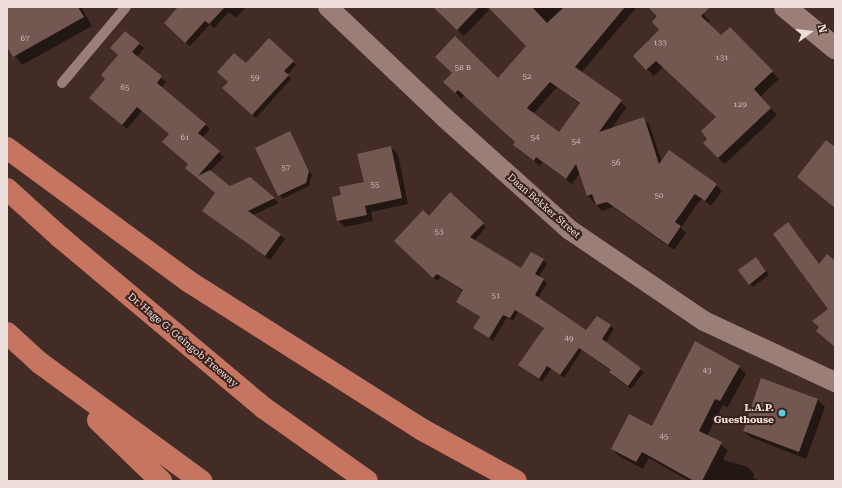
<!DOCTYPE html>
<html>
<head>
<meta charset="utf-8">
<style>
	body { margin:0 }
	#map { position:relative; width:842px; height:488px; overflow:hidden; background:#432c26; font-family:"Roboto Serif",serif }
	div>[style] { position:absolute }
	.shadow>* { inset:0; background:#0007 }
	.building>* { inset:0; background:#725851 }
	.service>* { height:10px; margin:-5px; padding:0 5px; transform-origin:5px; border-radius:5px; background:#9a7e77 }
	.minor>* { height:20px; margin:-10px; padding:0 10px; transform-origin:10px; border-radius:10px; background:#9a7e77 }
	.tertiary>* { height:22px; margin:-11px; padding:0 11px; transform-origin:11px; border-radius:11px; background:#9a7e77 }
	.motorway>* { height:22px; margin:-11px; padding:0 11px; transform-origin:11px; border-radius:11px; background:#c67560 }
	.dots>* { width:11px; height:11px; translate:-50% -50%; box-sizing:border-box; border:2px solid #39221c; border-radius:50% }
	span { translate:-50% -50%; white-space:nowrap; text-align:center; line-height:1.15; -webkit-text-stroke:4px #39221c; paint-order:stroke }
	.number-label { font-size:8px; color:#cfbcb8 }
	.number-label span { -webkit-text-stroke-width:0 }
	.street-label { font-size:10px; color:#eededa }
	.poi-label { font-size:10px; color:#eededa; font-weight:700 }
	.right { translate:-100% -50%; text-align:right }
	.frame { position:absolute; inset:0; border:8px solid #eededa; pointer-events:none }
	.north { position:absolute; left:790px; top:12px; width:40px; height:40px; -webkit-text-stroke:3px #39221c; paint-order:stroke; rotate:75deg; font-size:11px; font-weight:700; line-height:16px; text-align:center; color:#eededa }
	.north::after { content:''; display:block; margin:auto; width:14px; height:18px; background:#eededa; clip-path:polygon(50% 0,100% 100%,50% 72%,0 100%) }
</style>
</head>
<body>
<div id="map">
	<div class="shadow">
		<i style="clip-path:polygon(9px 7px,81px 7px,92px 26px,22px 65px,7px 45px)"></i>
		<i style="clip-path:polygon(179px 7px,246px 7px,236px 18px,229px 12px,214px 28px,210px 24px,190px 46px,169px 27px)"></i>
		<i style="clip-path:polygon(434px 7px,486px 7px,489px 10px,464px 36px)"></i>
		<i style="clip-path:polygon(evenodd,490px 7px,637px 7px,581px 73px,627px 107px,611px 129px,643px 119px,649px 124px,662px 162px,716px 185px,722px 191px,711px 206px,702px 199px,697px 204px,681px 228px,686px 233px,674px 250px,613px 207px,602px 211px,588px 196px,580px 173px,572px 184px,542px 162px,540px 166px,520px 151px,514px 145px,516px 142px,465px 95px,461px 98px,445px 82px,453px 73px,498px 79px,527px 46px,490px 7px,557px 87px,580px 104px,559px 133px,533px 114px,557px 87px)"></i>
		<i style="clip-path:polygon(651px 7px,696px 7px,710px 21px,707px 23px,721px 37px,730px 28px,779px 79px,760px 97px,777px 115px,725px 164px,718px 158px,709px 139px,717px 117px,663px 67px,654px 76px,634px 56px,661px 30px,659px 16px)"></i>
		<i style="clip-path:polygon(269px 39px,296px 65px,287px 75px,291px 79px,256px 118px,224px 88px)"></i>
		<i style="clip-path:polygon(139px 44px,144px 48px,137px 57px,166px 82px,161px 88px,210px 129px,202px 138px,224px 157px,210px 171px,230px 187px,250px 178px,279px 203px,253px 215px,285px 239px,270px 260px,203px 211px,216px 194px,191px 173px,189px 164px,170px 135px,142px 111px,127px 129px,90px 97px)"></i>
		<i style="clip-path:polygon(289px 132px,312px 175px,309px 186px,282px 199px,256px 148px)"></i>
		<i style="clip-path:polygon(391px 147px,398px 154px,408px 204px,371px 212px,373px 221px,345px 227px,338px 220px,342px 196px,365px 183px)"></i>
		<i style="clip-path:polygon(450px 194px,486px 227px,474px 241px,522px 269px,543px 260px,547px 264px,539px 277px,547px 283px,538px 298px,587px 332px,610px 326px,614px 329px,605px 343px,644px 372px,631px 389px,614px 376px,611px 371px,582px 350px,564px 378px,551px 369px,542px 382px,519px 365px,544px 328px,518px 312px,513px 321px,507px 317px,493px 341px,474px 328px,480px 318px,457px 302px,463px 291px,441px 277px,437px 281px,395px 241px,429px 217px)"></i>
		<i style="clip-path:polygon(759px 261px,769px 275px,753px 287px,750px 284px)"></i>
		<i style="clip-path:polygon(739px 367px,746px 374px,727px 408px,723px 405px,707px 436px,728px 450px,723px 460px,748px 467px,754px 474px,753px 478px,761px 481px,689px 481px,649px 458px,643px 469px,619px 456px,612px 449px,652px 427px)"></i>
		<i style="clip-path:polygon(762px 379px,818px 400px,825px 407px,806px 459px,750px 437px,743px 430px)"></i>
	</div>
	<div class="building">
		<i style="clip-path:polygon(7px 7px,78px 7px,84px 17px,13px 57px,7px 47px)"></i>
		<i style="clip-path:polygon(178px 7px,225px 7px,209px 24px,205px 21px,185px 43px,164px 23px)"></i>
		<i style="clip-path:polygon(433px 7px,479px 7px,457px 30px)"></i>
		<i style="clip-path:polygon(evenodd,488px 7px,532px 7px,547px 23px,564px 7px,625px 7px,575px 67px,622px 100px,599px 132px,644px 117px,659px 164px,669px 150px,717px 184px,705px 201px,695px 194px,692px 198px,675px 222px,681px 226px,668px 245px,607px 202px,596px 205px,592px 194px,587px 196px,576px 164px,566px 179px,536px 157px,534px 161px,513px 145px,515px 142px,458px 90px,455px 93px,443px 82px,452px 73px,435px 57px,455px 36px,498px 78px,526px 46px,488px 7px,550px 82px,580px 103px,559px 132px,527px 108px,550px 82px)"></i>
		<i style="clip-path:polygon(648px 7px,710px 7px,701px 16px,721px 35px,730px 27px,773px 71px,754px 89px,771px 108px,718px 158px,703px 143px,707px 139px,701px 131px,716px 117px,656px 61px,646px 70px,633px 56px,659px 30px,652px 22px,657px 16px)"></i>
		<i style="clip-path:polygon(125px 31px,140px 43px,132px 52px,162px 76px,157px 83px,206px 124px,198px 133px,220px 151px,198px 176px,210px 170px,230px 186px,250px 177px,275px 198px,248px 211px,281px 234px,265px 256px,202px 211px,215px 193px,185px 168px,188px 164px,162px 142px,169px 134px,137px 107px,122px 125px,89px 98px,105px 79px,101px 75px,118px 55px,110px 48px)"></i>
		<i style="clip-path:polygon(269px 38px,294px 61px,284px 71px,289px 75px,252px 115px,222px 88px,228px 82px,217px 72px,234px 53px,246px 63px)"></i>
		<i style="clip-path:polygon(290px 131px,309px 171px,306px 183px,278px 196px,255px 148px)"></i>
		<i style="clip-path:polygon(826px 140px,835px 147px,835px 208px,797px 177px)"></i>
		<i style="clip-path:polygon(391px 146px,402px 198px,365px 206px,367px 215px,337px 221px,332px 197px,341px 195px,339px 187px,364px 182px,357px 154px)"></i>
		<i style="clip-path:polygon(450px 192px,484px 223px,470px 237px,521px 268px,531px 252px,544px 259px,535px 274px,544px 279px,535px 295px,586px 330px,597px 316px,611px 325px,602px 339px,641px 368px,628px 386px,609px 372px,611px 370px,579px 348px,560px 375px,547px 366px,539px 379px,518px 365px,544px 328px,515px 310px,510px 318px,503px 315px,489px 338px,473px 328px,480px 317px,456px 302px,463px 290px,437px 274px,433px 278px,394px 241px,423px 210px,429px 216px)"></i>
		<i style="clip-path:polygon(788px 222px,819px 264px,827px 254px,835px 261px,835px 347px,816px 331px,819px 327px,812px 321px,828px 309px,773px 234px)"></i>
		<i style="clip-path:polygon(756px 257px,766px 271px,749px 285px,738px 270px)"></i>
		<i style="clip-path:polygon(695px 341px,740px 366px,720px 401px,715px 399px,699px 431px,722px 442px,702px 481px,694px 481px,642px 452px,636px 462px,611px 449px,629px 414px,652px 426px)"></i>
		<i style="clip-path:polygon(761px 378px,818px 399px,799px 452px,743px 431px)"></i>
	</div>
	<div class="service">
		<i style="left:62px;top:83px;width:99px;rotate:-49.9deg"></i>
	</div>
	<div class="minor">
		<i style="left:328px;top:7px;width:161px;rotate:43.5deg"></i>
		<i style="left:445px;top:118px;width:168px;rotate:41.9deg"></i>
		<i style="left:570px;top:230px;width:162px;rotate:34.2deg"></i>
		<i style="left:704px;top:321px;width:145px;rotate:25deg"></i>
	</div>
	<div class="tertiary">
		<i style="left:785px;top:7px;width:65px;rotate:39.4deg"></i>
	</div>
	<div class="motorway">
		<i style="left:7px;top:148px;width:225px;rotate:36.3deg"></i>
		<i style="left:188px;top:281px;width:276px;rotate:32.4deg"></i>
		<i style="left:421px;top:429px;width:108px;rotate:28.7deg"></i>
		<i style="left:7px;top:189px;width:72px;rotate:42.2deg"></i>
		<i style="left:60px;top:237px;width:266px;rotate:40deg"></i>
		<i style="left:264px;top:408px;width:126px;rotate:35.3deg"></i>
		<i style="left:7px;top:333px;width:45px;rotate:42.3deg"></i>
		<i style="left:40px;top:363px;width:200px;rotate:36.2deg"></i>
		<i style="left:98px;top:420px;width:88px;rotate:44.1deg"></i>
	</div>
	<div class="dots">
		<i style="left:782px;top:413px;background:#58c9e3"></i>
	</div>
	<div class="number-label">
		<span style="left:25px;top:39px">67</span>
		<span style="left:660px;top:43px">133</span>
		<span style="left:722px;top:58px">131</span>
		<span style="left:463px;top:68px">58 B</span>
		<span style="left:527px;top:77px">52</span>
		<span style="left:255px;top:78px">59</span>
		<span style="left:125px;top:88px">65</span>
		<span style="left:740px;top:105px">129</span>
		<span style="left:185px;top:138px">61</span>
		<span style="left:535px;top:138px">54</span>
		<span style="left:576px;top:142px">54</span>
		<span style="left:616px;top:163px">56</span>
		<span style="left:286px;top:168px">57</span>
		<span style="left:375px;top:185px">55</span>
		<span style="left:659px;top:196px">50</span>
		<span style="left:439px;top:232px">53</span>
		<span style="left:496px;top:296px">51</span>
		<span style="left:569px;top:339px">49</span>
		<span style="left:707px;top:371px">43</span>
		<span style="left:664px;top:437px">45</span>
	</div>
	<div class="street-label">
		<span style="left:544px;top:206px;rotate:41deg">Daan Bekker Street</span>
		<span style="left:183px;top:340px;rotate:40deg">Dr. Hage G. Geingob Freeway</span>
	</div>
	<div class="poi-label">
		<span class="right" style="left:774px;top:413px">L.A.P.<br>Guesthouse</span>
	</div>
	<div class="frame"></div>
	<div class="north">N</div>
</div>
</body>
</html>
